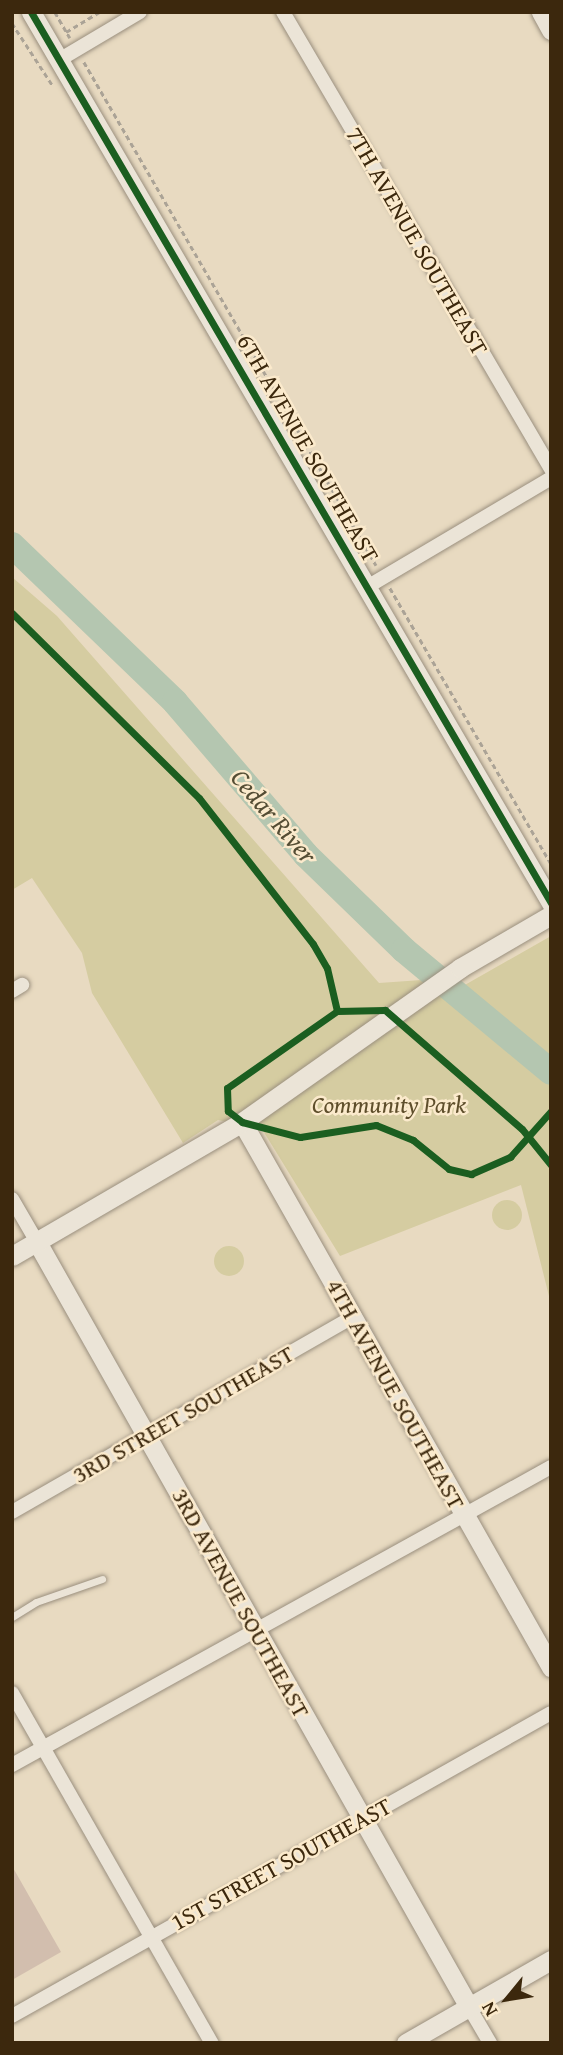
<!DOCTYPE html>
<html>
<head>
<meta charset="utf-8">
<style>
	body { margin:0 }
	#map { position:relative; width:563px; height:2055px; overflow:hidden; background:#e8dac1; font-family:"Gentium Book Plus",serif }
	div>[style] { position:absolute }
	.green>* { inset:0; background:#d5cca1 }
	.round { border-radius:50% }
	.river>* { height:26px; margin:-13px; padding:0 13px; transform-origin:13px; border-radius:13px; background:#b4c6b0 }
	.building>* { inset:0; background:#d2beae }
	.path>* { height:2.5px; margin-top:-1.25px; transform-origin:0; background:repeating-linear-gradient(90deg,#aba396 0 5px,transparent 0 8.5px) }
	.roads { filter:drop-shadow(0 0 2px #9a8f7e) drop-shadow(0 0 2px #9a8f7e) }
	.lane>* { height:7px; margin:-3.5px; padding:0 3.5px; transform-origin:3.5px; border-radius:3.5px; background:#ebe4d7 }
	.street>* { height:14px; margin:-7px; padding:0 7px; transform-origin:7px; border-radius:7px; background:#ebe4d7 }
	.secondary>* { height:19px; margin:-9.5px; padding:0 9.5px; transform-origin:9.5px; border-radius:9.5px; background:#ebe4d7 }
	.cycleway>* { height:7px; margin:-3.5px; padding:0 3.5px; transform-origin:3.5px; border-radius:3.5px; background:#1b5e20 }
	span { translate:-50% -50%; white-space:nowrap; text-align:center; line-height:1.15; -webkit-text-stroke:5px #fbeacc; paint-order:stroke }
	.street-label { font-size:24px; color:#3c280d }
	.park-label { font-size:24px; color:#5e4e2b; font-style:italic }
	.water-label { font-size:26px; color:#544d34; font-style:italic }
	.frame { position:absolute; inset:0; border:14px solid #3c280d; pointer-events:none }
	.north { position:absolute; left:472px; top:1964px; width:70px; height:70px; -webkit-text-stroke:5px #fbeacc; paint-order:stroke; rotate:240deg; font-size:19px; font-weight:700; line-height:28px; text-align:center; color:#3c280d }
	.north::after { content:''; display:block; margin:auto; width:24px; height:32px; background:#3c280d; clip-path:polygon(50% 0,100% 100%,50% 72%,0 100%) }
</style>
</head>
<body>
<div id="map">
	<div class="green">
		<i style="clip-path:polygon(12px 577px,57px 616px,379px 983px,436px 979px,449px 994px,551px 936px,551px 1304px,521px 1185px,340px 1256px,262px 1129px,218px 1120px,183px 1143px,92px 993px,82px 953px,32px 878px,12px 890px)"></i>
		<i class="round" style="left:492px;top:1200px;width:30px;height:30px"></i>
		<i class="round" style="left:214px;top:1246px;width:30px;height:30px"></i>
	</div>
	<div class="river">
		<i style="left:12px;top:545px;width:226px;rotate:43.9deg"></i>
		<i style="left:175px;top:702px;width:201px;rotate:49.4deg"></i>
		<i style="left:306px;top:855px;width:136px;rotate:44.1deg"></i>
		<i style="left:404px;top:950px;width:191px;rotate:39.7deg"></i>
	</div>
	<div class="building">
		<i style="clip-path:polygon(12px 1866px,61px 1952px,12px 1980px)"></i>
	</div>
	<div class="path">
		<i style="left:55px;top:12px;width:30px;rotate:60deg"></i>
		<i style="left:12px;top:23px;width:75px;rotate:56.9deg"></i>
		<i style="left:66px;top:32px;width:39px;rotate:-31deg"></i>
		<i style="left:84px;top:62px;width:582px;rotate:59.86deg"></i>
		<i style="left:390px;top:588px;width:320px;rotate:59.7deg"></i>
	</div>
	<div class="roads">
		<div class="lane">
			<i style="left:12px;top:1617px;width:28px;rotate:-32deg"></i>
			<i style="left:36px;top:1602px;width:70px;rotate:-19.2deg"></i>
		</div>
		<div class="street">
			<i style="left:283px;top:12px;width:530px;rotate:59.61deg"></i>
			<i style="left:59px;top:60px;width:94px;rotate:-30.7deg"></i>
			<i style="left:367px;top:587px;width:214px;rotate:-30.6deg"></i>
			<i style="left:12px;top:991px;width:12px;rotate:-31deg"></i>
			<i style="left:12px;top:1199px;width:50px;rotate:59.8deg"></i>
			<i style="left:12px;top:1512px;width:393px;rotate:-29.8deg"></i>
			<i style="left:12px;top:1693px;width:403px;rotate:60.3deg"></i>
			<i style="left:12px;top:1765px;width:616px;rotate:-28.94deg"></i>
			<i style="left:469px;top:2007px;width:42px;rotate:59.7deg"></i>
			<i style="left:12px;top:2016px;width:618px;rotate:-29.34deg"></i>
		</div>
		<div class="secondary">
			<i style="left:31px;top:12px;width:1032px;rotate:59.73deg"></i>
			<i style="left:541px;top:12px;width:21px;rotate:61deg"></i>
			<i style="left:242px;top:1122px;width:627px;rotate:60.45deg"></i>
			<i style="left:37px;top:1242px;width:879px;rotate:60.55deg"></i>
			<i style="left:12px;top:1256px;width:266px;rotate:-30.2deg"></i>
			<i style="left:242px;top:1122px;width:267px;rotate:-35.2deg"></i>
			<i style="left:460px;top:968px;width:105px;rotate:-30.2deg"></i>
			<i style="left:406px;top:2043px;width:167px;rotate:-29.8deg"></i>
		</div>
	</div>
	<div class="cycleway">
		<i style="left:31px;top:12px;width:1032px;rotate:59.73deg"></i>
		<i style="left:12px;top:613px;width:263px;rotate:44.7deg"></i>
		<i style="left:199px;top:798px;width:185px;rotate:52deg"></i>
		<i style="left:313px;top:944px;width:28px;rotate:60deg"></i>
		<i style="left:327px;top:968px;width:44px;rotate:76.9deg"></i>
		<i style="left:337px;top:1011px;width:134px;rotate:145deg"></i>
		<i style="left:227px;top:1088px;width:23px;rotate:88deg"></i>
		<i style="left:228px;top:1111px;width:18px;rotate:38deg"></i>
		<i style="left:242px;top:1122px;width:60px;rotate:14.5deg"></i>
		<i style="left:300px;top:1137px;width:77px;rotate:-9deg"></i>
		<i style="left:376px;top:1125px;width:40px;rotate:22deg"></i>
		<i style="left:413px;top:1140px;width:46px;rotate:38.9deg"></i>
		<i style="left:449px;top:1169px;width:23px;rotate:13deg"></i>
		<i style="left:471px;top:1174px;width:43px;rotate:-23.6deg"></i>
		<i style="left:510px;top:1157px;width:62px;rotate:-48.3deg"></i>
		<i style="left:337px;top:1011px;width:48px;rotate:-1.2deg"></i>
		<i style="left:385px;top:1010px;width:181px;rotate:41deg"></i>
		<i style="left:522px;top:1129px;width:46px;rotate:51.1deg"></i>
	</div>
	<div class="street-label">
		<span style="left:417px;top:241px;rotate:60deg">7TH AVENUE SOUTHEAST</span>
		<span style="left:308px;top:448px;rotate:60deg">6TH AVENUE SOUTHEAST</span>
		<span style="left:396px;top:1394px;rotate:61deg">4TH AVENUE SOUTHEAST</span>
		<span style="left:183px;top:1414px;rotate:-30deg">3RD STREET SOUTHEAST</span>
		<span style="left:241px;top:1603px;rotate:61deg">3RD AVENUE SOUTHEAST</span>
		<span style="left:281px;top:1864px;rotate:-29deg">1ST STREET SOUTHEAST</span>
	</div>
	<div class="park-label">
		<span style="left:389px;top:1105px">Community Park</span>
	</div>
	<div class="water-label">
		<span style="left:274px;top:816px;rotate:49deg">Cedar River</span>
	</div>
	<div class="frame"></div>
	<div class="north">N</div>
</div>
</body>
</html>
